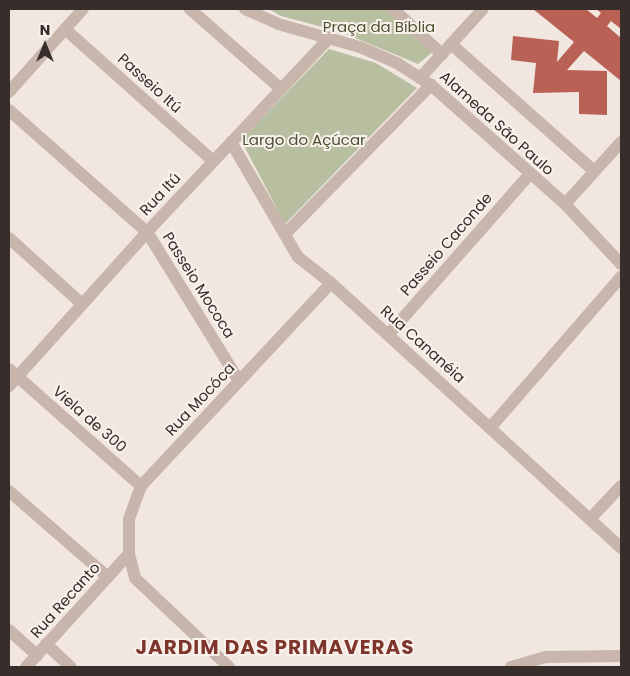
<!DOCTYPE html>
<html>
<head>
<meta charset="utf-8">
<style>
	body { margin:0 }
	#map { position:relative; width:630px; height:676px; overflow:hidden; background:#f1e7e0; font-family:Poppins,sans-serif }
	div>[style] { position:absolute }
	.green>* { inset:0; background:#b8bfa1 }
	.building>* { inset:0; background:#ba6155 }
	.minor>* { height:12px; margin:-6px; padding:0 6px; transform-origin:6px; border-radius:6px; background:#c8b6ad }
	.tertiary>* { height:12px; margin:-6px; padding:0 6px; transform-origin:6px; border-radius:6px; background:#c8b6ad }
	span { translate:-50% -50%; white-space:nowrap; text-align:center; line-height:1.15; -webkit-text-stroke:4px #f9f1ec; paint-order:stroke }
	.park-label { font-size:15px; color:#4b5331 }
	.street-label { font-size:15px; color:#372d2b }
	.district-label { font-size:20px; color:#7e352c; font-weight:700; letter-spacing:1px }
	.frame { position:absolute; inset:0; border:10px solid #372d2b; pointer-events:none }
	.north { position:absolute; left:20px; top:20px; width:50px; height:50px; -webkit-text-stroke:4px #f9f1ec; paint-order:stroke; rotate:0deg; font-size:14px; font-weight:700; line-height:20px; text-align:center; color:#372d2b }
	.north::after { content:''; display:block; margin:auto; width:18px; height:22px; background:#372d2b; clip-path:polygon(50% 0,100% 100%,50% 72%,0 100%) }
</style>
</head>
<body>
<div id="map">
	<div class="green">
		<i style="clip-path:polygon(269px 9px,387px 9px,434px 51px,418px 64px,341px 32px,281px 16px)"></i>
		<i style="clip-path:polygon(329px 49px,376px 63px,417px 88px,285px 224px,241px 140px)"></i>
	</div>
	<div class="building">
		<i style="clip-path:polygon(533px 9px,586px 9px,597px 18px,601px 13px,596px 9px,621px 9px,621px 29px,611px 21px,607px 26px,621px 38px,621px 81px,584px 51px,567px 70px,607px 71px,607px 115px,579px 114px,579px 92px,533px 93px,536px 63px,511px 60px,513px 36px,559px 41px,557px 62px,574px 42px)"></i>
	</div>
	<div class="minor">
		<i style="left:190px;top:9px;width:121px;rotate:41.3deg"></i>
		<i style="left:393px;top:9px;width:67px;rotate:42.6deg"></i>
		<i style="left:65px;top:29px;width:198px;rotate:41.7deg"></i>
		<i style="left:451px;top:44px;width:191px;rotate:41.6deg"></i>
		<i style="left:420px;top:78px;width:93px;rotate:-47.6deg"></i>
		<i style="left:9px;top:92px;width:111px;rotate:-48.3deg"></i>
		<i style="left:9px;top:110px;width:184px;rotate:41.5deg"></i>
		<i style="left:147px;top:232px;width:175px;rotate:58.3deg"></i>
		<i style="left:231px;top:142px;width:133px;rotate:59.8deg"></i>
		<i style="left:298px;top:257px;width:42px;rotate:38.2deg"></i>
		<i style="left:331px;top:283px;width:393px;rotate:42.4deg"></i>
		<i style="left:565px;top:204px;width:84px;rotate:-47.9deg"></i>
		<i style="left:285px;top:234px;width:209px;rotate:-45.6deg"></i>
		<i style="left:9px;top:238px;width:98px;rotate:42.1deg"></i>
		<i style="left:388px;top:335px;width:213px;rotate:-48.6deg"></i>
		<i style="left:9px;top:369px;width:176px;rotate:41.6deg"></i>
		<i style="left:9px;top:386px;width:207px;rotate:-48.1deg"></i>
		<i style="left:147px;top:232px;width:267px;rotate:-46.8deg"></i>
		<i style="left:490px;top:428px;width:200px;rotate:-49.1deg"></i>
		<i style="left:9px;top:491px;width:131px;rotate:41deg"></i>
		<i style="left:590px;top:519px;width:45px;rotate:-46.8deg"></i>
		<i style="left:9px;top:630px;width:38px;rotate:42deg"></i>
		<i style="left:46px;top:644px;width:34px;rotate:43deg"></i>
		<i style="left:26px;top:667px;width:153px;rotate:-47.7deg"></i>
		<i style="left:229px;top:667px;width:129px;rotate:-136.6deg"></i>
		<i style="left:135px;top:578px;width:25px;rotate:-104deg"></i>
		<i style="left:129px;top:554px;width:35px;rotate:-90deg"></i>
		<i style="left:129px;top:519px;width:35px;rotate:-70deg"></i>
		<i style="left:141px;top:486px;width:278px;rotate:-46.9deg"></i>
	</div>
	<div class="tertiary">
		<i style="left:245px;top:9px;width:36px;rotate:24deg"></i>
		<i style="left:278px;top:24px;width:85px;rotate:15.7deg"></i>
		<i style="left:360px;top:47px;width:40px;rotate:23.4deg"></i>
		<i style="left:397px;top:63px;width:40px;rotate:32.9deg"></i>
		<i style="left:431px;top:85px;width:179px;rotate:41.6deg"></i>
		<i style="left:565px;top:204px;width:82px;rotate:47deg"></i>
		<i style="left:511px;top:667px;width:36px;rotate:-16deg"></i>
		<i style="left:546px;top:657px;width:75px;rotate:-0.8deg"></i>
	</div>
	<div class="park-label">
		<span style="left:379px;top:27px">Praça da Bíblia</span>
		<span style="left:304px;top:140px">Largo do Açúcar</span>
	</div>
	<div class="street-label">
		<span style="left:150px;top:83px;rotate:42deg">Passeio Itú</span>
		<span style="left:497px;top:123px;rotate:42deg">Alameda São Paulo</span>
		<span style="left:160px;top:194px;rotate:-47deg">Rua Itú</span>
		<span style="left:446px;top:244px;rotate:-49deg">Passeio Caconde</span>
		<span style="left:199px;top:285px;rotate:58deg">Passeio Mococa</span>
		<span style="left:423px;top:344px;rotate:42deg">Rua Cananéia</span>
		<span style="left:200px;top:399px;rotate:-47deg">Rua Mocóca</span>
		<span style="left:90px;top:419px;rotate:41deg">Viela de 300</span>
		<span style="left:65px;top:600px;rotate:-48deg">Rua Recanto</span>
	</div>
	<div class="district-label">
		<span style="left:275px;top:647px">JARDIM DAS PRIMAVERAS</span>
	</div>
	<div class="frame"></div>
	<div class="north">N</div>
</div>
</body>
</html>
